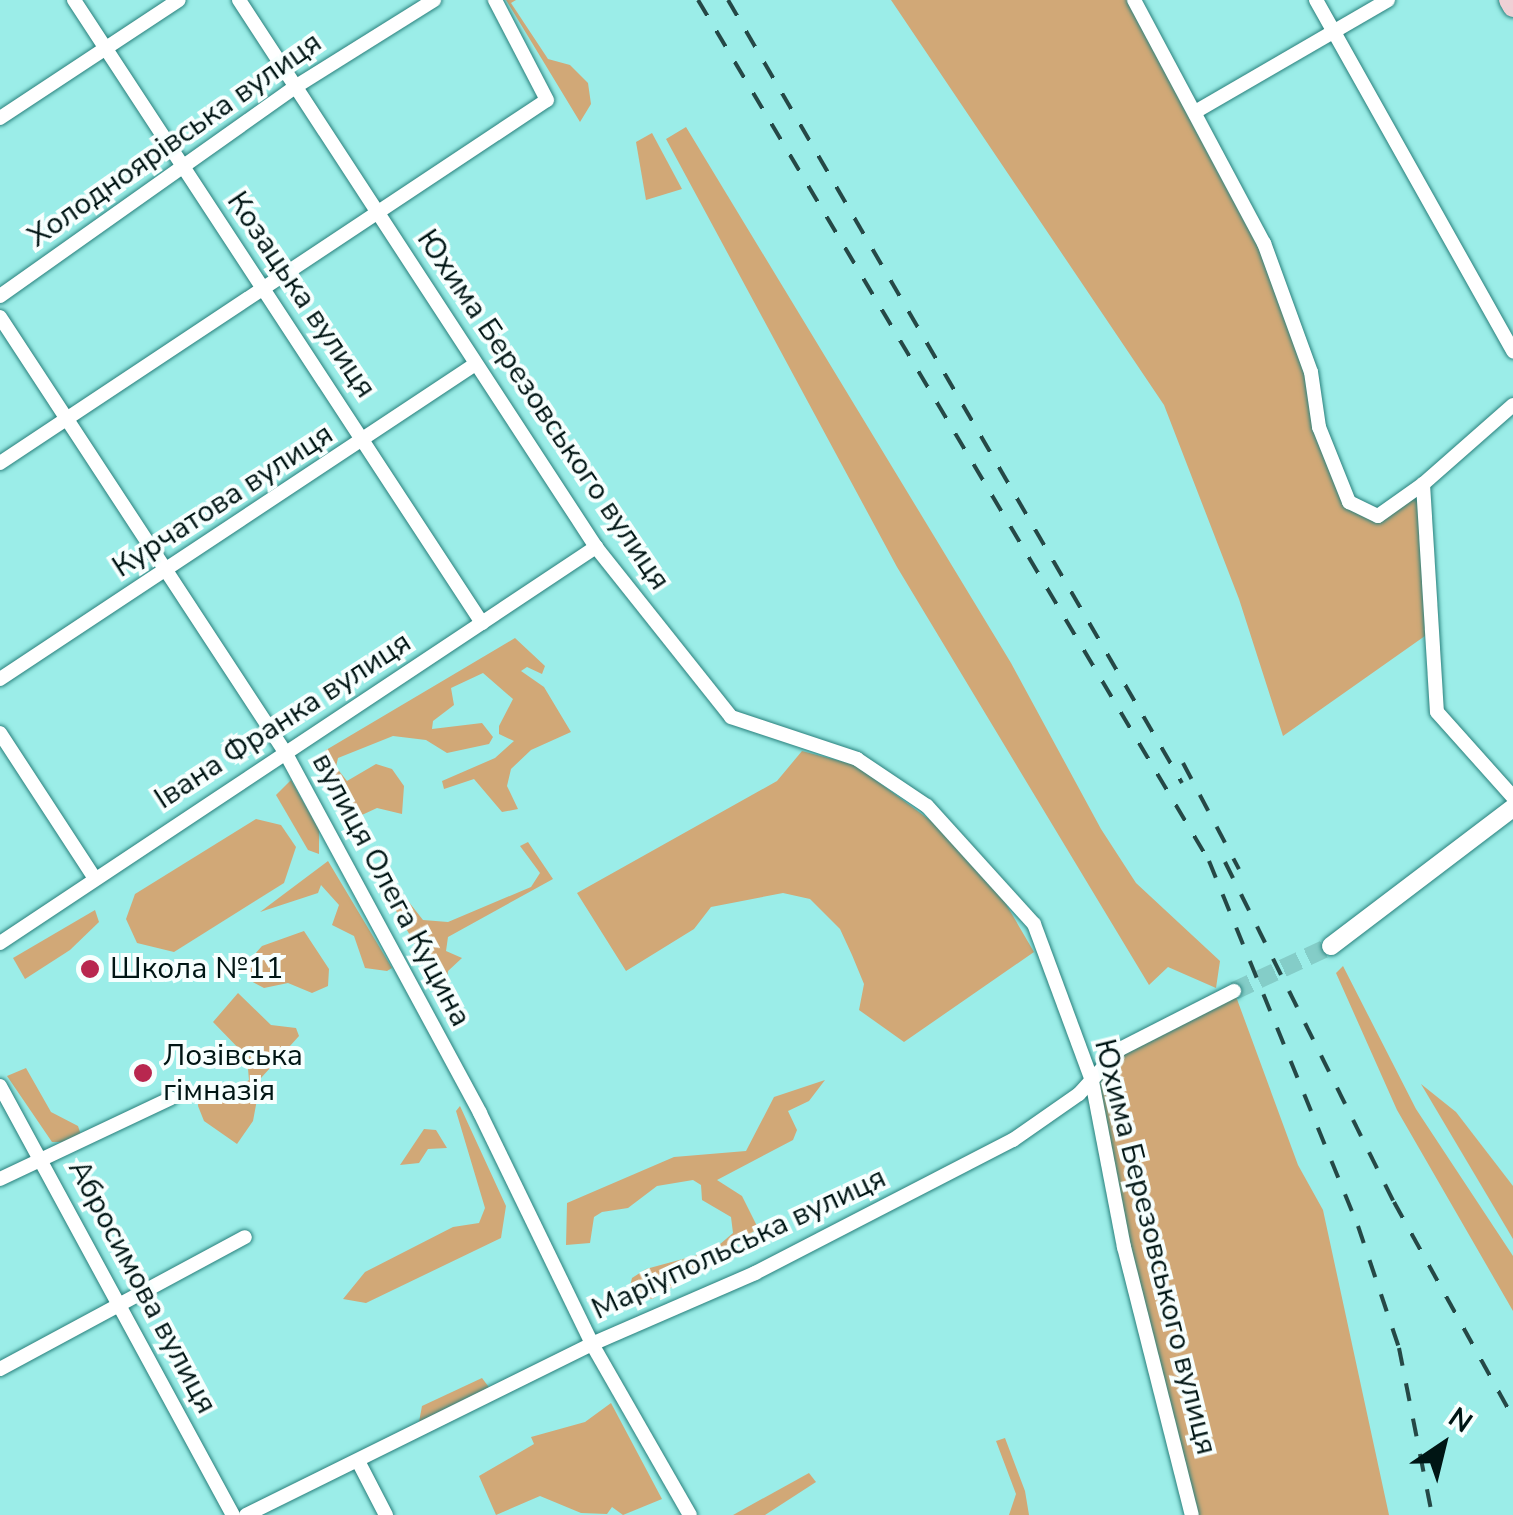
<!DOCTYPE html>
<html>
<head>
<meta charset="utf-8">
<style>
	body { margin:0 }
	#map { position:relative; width:1513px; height:1515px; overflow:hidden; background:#9bede8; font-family:"Nunito Sans",sans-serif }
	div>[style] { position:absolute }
	.green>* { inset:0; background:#d1a877 }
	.tertiary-tunnel>* { height:18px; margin-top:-9px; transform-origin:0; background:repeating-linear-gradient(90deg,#84cdc8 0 18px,transparent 0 27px) }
	.roads { filter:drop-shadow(0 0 2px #29807c) drop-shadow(0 0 2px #29807c) }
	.minor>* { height:14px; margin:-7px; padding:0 7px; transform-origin:7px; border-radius:7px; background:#fff }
	.tertiary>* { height:18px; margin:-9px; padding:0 9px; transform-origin:9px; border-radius:9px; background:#fff }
	.secondary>* { height:20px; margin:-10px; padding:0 10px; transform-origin:10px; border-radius:10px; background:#efd0d5 }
	.rail>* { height:4px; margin-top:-2px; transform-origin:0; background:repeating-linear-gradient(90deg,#254846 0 18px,transparent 0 36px) }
	.dots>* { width:28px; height:28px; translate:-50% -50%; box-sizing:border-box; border:5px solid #f7fffe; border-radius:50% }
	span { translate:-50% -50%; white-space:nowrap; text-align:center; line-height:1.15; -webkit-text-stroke:8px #f7fffe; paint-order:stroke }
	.street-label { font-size:30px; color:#001514 }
	.poi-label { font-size:30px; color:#001514 }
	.left { translate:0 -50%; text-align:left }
	.north { position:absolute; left:1393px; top:1395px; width:100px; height:100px; -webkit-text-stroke:8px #f7fffe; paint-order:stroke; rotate:35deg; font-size:28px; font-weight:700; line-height:40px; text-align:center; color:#001514 }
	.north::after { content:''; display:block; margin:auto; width:35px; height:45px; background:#001514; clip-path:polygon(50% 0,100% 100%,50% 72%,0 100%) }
</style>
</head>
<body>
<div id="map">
	<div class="green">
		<i style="clip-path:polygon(506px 0,516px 0,511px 3px,548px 59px,570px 65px,588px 83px,591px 104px,580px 122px)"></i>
		<i style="clip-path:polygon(891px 0,1134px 0,1264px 244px,1311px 372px,1319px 427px,1349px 502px,1378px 516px,1423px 484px,1432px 631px,1283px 736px,1239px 599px,1164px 405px)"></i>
		<i style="clip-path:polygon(686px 127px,1011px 663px,1101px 829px,1136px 883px,1220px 961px,1216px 988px,1168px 967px,1149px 985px,897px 567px,666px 139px)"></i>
		<i style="clip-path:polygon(652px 133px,682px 189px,646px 200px,636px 142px)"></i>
		<i style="clip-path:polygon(515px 638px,545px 666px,542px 674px,527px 667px,521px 671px,544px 687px,571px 732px,531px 750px,511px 769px,507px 786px,518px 809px,502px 812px,474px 779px,444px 789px,442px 781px,495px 758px,514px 741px,499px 734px,499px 726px,513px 699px,483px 673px,451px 688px,454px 705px,433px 721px,432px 729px,482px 723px,493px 737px,489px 744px,447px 753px,426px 740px,393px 736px,338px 758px,336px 767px,347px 781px,376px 764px,392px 769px,404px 786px,402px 814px,377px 808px,349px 821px,319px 761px,326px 750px)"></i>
		<i style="clip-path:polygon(802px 751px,855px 765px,934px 823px,999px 892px,1034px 952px,904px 1042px,859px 1010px,864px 984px,852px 955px,840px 929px,810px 899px,783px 893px,711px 907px,694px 929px,626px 971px,577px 893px,777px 781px)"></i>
		<i style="clip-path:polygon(291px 780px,319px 830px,319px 854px,308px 850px,276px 795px)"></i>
		<i style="clip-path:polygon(256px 819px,281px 825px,296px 847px,284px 883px,174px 952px,137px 943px,126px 919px,135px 894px)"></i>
		<i style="clip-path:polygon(528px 842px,553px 879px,448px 937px,446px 951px,462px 958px,448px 971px,445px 997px,374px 872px,379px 864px,423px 920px,448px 922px,531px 887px,540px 873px,520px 846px)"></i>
		<i style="clip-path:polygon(328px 861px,392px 968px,387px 971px,365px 968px,354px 936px,332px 925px,339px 905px,321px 885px,318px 893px,260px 912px)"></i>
		<i style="clip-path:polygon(95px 910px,99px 922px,70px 950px,25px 979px,13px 958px)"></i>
		<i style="clip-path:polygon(304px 931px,329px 969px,328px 986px,312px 993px,288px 983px,264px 988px,249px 980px,246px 964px,262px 946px)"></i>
		<i style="clip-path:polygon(1343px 966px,1416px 1109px,1513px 1256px,1513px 1311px,1397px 1110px,1336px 973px)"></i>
		<i style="clip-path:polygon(1234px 991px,1298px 1165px,1323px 1210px,1389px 1515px,1192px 1515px,1093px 1098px,1107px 1061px)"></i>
		<i style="clip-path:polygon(238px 993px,271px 1025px,296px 1028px,299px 1036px,261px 1078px,253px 1121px,237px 1144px,204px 1121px,198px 1106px,198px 1096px,232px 1092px,249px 1080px,247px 1057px,213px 1022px)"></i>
		<i style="clip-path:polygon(26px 1068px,51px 1112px,78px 1126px,82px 1138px,76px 1142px,52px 1142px,7px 1076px)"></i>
		<i style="clip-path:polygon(825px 1080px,809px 1101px,788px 1111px,797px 1130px,793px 1140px,717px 1180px,742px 1196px,758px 1228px,713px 1263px,652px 1299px,628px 1294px,632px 1278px,646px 1269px,712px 1251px,733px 1233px,731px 1217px,702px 1200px,701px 1185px,693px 1180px,657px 1186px,628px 1208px,602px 1212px,594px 1217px,590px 1243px,566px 1245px,567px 1203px,674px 1157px,746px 1151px,774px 1097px)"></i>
		<i style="clip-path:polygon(1421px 1084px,1456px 1112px,1513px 1186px,1513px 1239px)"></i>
		<i style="clip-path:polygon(460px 1106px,506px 1206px,501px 1238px,366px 1303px,343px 1299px,365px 1272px,453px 1227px,479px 1223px,485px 1208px,456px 1111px)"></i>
		<i style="clip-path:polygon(424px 1129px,436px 1130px,447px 1148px,428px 1149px,419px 1163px,400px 1165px)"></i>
		<i style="clip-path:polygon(482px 1378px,491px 1390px,419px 1422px,422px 1406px)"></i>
		<i style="clip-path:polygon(611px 1403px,662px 1499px,623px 1515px,612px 1507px,607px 1514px,581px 1513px,540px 1496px,496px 1515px,479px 1476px,534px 1444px,531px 1437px,585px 1422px)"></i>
		<i style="clip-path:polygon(1005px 1438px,1025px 1491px,1029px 1515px,1009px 1515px,1016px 1494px,996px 1441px)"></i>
		<i style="clip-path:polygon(809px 1473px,816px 1482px,765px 1515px,733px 1515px)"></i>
	</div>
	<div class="tertiary-tunnel">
		<i style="left:1234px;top:991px;width:107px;rotate:-24.9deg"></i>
	</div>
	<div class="roads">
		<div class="minor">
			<i style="left:74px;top:0;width:745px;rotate:56.78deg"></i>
			<i style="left:239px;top:0;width:653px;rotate:56.87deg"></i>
			<i style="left:596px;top:547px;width:217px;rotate:51.5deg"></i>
			<i style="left:731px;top:717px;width:133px;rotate:18.4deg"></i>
			<i style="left:857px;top:759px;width:84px;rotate:33.9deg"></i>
			<i style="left:927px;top:806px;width:159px;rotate:47.8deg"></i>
			<i style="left:1034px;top:924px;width:167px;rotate:69.7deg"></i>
			<i style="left:1092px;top:1081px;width:169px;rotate:79.1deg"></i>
			<i style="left:1124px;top:1247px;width:276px;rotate:75.8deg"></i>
			<i style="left:1134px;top:0;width:276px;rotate:61.9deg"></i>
			<i style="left:1264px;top:243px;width:137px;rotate:70deg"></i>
			<i style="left:1311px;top:372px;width:56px;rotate:81.7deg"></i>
			<i style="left:1319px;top:427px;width:81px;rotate:68.2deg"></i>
			<i style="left:1349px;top:502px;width:32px;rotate:26deg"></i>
			<i style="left:1378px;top:516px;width:55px;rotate:-35.4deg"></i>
			<i style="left:1316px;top:0;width:403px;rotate:60.7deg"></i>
			<i style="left:1195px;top:112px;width:223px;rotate:-30.1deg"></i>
			<i style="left:0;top:118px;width:214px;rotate:-33.4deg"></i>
			<i style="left:0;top:296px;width:362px;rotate:-35.3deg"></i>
			<i style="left:295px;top:87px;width:164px;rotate:-32deg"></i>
			<i style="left:0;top:317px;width:520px;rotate:56.77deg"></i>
			<i style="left:285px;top:752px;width:410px;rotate:61.6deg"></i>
			<i style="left:480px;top:1113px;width:257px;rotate:64.1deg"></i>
			<i style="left:592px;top:1344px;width:197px;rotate:60.2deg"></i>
			<i style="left:1513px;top:405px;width:120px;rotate:138.7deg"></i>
			<i style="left:1423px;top:484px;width:228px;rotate:86.5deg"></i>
			<i style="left:1437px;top:712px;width:114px;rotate:48.2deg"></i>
			<i style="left:0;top:463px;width:656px;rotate:-33.57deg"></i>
			<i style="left:547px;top:100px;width:113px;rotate:-117.5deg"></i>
			<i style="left:0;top:679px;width:569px;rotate:-33.52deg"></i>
			<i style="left:0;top:733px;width:174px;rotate:56.9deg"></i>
			<i style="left:0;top:943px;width:716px;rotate:-33.6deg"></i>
			<i style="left:0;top:1086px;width:488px;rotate:61.5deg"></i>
			<i style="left:0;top:1179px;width:189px;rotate:-25.3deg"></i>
			<i style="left:0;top:1369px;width:278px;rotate:-28.3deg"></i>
			<i style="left:358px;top:1461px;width:61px;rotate:62.6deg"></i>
			<i style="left:246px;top:1515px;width:386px;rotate:-26.3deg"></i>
			<i style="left:592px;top:1344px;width:178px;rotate:-23.5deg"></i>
			<i style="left:755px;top:1273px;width:290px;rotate:-27.3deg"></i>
			<i style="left:1013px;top:1140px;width:80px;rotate:-34.9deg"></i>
			<i style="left:1079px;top:1094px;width:61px;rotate:-47.7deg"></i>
			<i style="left:1120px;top:1049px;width:128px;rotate:-27deg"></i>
		</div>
		<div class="tertiary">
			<i style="left:1331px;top:946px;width:228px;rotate:-37.2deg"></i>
		</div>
		<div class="secondary">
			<i style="left:1509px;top:0;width:8px;rotate:60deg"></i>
		</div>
	</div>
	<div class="rail">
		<i style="left:698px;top:0;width:1001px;rotate:59.31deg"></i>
		<i style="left:1209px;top:861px;width:394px;rotate:67.8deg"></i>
		<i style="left:1358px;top:1226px;width:129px;rotate:71.4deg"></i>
		<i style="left:1399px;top:1348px;width:170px;rotate:78.8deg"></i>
		<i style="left:728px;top:0;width:905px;rotate:59.89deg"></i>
		<i style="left:1183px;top:763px;width:120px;rotate:62.2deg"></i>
		<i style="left:1225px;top:862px;width:380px;rotate:63.6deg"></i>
		<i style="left:1394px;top:1202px;width:247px;rotate:61.1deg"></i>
	</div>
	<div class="dots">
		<i style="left:90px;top:969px;background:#b8274f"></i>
		<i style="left:143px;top:1073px;background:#b8274f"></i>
	</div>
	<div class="street-label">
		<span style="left:175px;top:140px;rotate:-35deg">Холодноярівська вулиця</span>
		<span style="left:301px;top:295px;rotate:56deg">Козацька вулиця</span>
		<span style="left:543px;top:410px;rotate:56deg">Юхима Березовського вулиця</span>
		<span style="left:223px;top:501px;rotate:-33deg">Курчатова вулиця</span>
		<span style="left:283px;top:721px;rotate:-33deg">Івана Франка вулиця</span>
		<span style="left:391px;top:890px;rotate:62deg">вулиця Олега Куцина</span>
		<span style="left:739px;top:1244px;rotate:-25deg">Маріупольська вулиця</span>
		<span style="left:1155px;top:1247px;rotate:76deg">Юхима Березовського вулиця</span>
		<span style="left:142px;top:1287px;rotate:62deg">Абросимова вулиця</span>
	</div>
	<div class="poi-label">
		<span class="left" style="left:110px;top:969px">Школа №11</span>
		<span class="left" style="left:163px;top:1073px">Лозівська<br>гімназія</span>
	</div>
	<div class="north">N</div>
</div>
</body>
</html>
